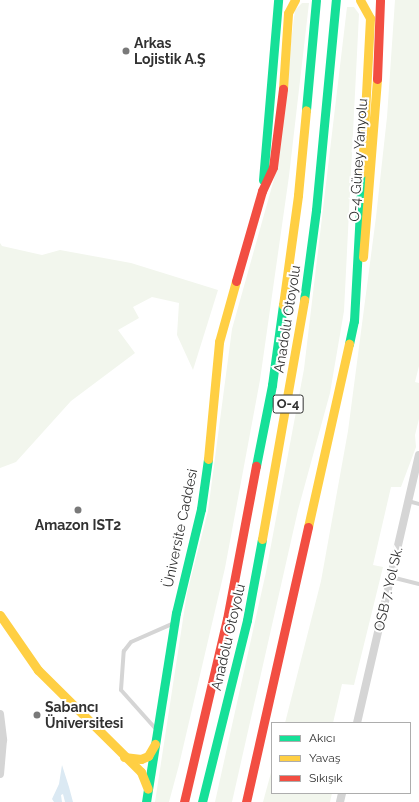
<!DOCTYPE html>
<html>
<head>
<meta charset="utf-8">
<style>
	body { margin:0 }
	#map { position:relative; width:419px; height:802px; overflow:hidden; background:#fff; font-family:Raleway,sans-serif }
	div>[style] { position:absolute }
	.green>* { inset:0; background:#f2f6ed }
	.water>* { inset:0; background:#dbe9f3 }
	.lane>* { height:4px; margin:-2px; padding:0 2px; transform-origin:2px; border-radius:2px; background:#d5d5d5 }
	.street>* { height:8px; margin:-4px; padding:0 4px; transform-origin:4px; border-radius:4px; background:#d5d5d5 }
	.fast>* { height:9px; margin:-4.5px; padding:0 4.5px; transform-origin:4.5px; border-radius:4.5px; background:#16e098 }
	.slow>* { height:9px; margin:-4.5px; padding:0 4.5px; transform-origin:4.5px; border-radius:4.5px; background:#ffcf43 }
	.jam>* { height:9px; margin:-4.5px; padding:0 4.5px; transform-origin:4.5px; border-radius:4.5px; background:#f24e42 }
	.dots>* { width:11px; height:11px; translate:-50% -50%; box-sizing:border-box; border:2px solid #fff; border-radius:50% }
	span { translate:-50% -50%; white-space:nowrap; text-align:center; line-height:1.15; -webkit-text-stroke:4px #fff; paint-order:stroke }
	.shield-label span { padding:1px 3px; background:#fff; border:1px solid; border-radius:3px; -webkit-text-stroke-width:0 }
	.shield-label { font-size:13px; color:#313131; font-weight:700 }
	.poi-label { font-size:14px; color:#313131; font-weight:700 }
	.left { translate:0 -50%; text-align:left }
	.street-label { font-size:14px; color:#313131 }
	.legend { position:absolute; left:271px; top:722px; width:140px; height:72px; box-sizing:border-box; background:#fff; border:1px solid #adadad; margin:0; padding:5px 7px; list-style:none; font-size:12px; color:#313131 }
	.legend li { display:flex; align-items:center; gap:8px; height:20px }
	.legend b { width:20px; border:1px solid #adadad }
</style>
</head>
<body>
<div id="map">
	<div class="green">
		<i style="clip-path:polygon(395px 0,419px 0,419px 366px,415px 382px,419px 383px,419px 419px,415px 435px,416px 447px,401px 487px,391px 487px,373px 565px,383px 567px,354px 685px,342px 684px,333px 723px,285px 723px,321px 581px,348px 431px,376px 217px,387px 117px)"></i>
		<i style="clip-path:polygon(302px 3px,309px 3px,289px 176px,260px 380px,225px 568px,179px 765px,169px 802px,155px 802px,187px 593px,208px 511px,232px 329px,274px 179px,295px 10px)"></i>
		<i style="clip-path:polygon(347px 7px,354px 7px,359px 14px,344px 311px,330px 393px,298px 510px,232px 802px,215px 802px,266px 572px,304px 369px)"></i>
		<i style="clip-path:polygon(0 243px,2px 246px,42px 255px,60px 250px,131px 263px,218px 290px,193px 370px,177px 335px,179px 303px,152px 297px,133px 307px,139px 318px,118px 330px,135px 353px,71px 401px,16px 462px,0 468px)"></i>
		<i style="clip-path:polygon(272px 769px,272px 793px,332px 793px,330px 802px,263px 802px)"></i>
	</div>
	<div class="water">
		<i style="clip-path:polygon(62px 765px,69px 787px,73px 802px,65px 802px,63px 794px,61px 795px,62px 802px,54px 802px,52px 799px,59px 784px)"></i>
	</div>
	<div class="lane">
		<i style="left:408px;top:501px;width:11px;rotate:15deg"></i>
		<i style="left:391px;top:577px;width:29px;rotate:14deg"></i>
		<i style="left:155px;top:728px;width:51px;rotate:-131.8deg"></i>
		<i style="left:121px;top:690px;width:39px;rotate:-86deg"></i>
		<i style="left:124px;top:651px;width:11px;rotate:-52deg"></i>
		<i style="left:131px;top:642px;width:45px;rotate:-23.7deg"></i>
	</div>
	<div class="street">
		<i style="left:0;top:714px;width:26px;rotate:83deg"></i>
		<i style="left:3px;top:740px;width:34px;rotate:95deg"></i>
		<i style="left:357px;top:723px;width:275px;rotate:-77deg"></i>
		<i style="left:340px;top:802px;width:9px;rotate:-77deg"></i>
	</div>
	<div class="fast">
		<i style="left:306px;top:110px;width:110px;rotate:-84.8deg"></i>
		<i style="left:263px;top:180px;width:181px;rotate:-85.2deg"></i>
		<i style="left:304px;top:300px;width:91px;rotate:-82.4deg"></i>
		<i style="left:316px;top:210px;width:211px;rotate:-84.6deg"></i>
		<i style="left:349px;top:344px;width:24px;rotate:-78deg"></i>
		<i style="left:354px;top:321px;width:148px;rotate:-86.9deg"></i>
		<i style="left:256px;top:466px;width:83px;rotate:-78.8deg"></i>
		<i style="left:272px;top:385px;width:81px;rotate:-82.2deg"></i>
		<i style="left:146px;top:802px;width:191px;rotate:-81deg"></i>
		<i style="left:176px;top:613px;width:107px;rotate:-76.5deg"></i>
		<i style="left:201px;top:509px;width:50px;rotate:-82deg"></i>
		<i style="left:202px;top:802px;width:187px;rotate:-76.1deg"></i>
		<i style="left:247px;top:620px;width:82px;rotate:-79.5deg"></i>
	</div>
	<div class="slow">
		<i style="left:360px;top:0;width:21px;rotate:61deg"></i>
		<i style="left:370px;top:18px;width:155px;rotate:93deg"></i>
		<i style="left:283px;top:89px;width:76px;rotate:-86.2deg"></i>
		<i style="left:288px;top:13px;width:15px;rotate:-62deg"></i>
		<i style="left:363px;top:257px;width:179px;rotate:-85.5deg"></i>
		<i style="left:283px;top:305px;width:111px;rotate:-82.2deg"></i>
		<i style="left:298px;top:195px;width:85px;rotate:-84.6deg"></i>
		<i style="left:208px;top:459px;width:118px;rotate:-84.6deg"></i>
		<i style="left:219px;top:342px;width:63px;rotate:-74.4deg"></i>
		<i style="left:308px;top:527px;width:188px;rotate:-77.4deg"></i>
		<i style="left:262px;top:539px;width:243px;rotate:-80deg"></i>
		<i style="left:0;top:615px;width:67px;rotate:55.4deg"></i>
		<i style="left:38px;top:670px;width:145px;rotate:44.7deg"></i>
		<i style="left:141px;top:772px;width:18px;rotate:68deg"></i>
		<i style="left:124px;top:757px;width:17px;rotate:7deg"></i>
		<i style="left:141px;top:759px;width:8px;rotate:-23deg"></i>
		<i style="left:148px;top:756px;width:14px;rotate:-60deg"></i>
	</div>
	<div class="jam">
		<i style="left:377px;top:79px;width:79px;rotate:-87.8deg"></i>
		<i style="left:236px;top:281px;width:94px;rotate:-73.9deg"></i>
		<i style="left:262px;top:191px;width:26px;rotate:-65deg"></i>
		<i style="left:273px;top:167px;width:79px;rotate:-82.7deg"></i>
		<i style="left:184px;top:802px;width:188px;rotate:-76.8deg"></i>
		<i style="left:227px;top:619px;width:156px;rotate:-79.3deg"></i>
		<i style="left:246px;top:802px;width:282px;rotate:-77.3deg"></i>
	</div>
	<div class="dots">
		<i style="left:126px;top:51px;background:#797979"></i>
		<i style="left:78px;top:510px;background:#797979"></i>
		<i style="left:37px;top:715px;background:#797979"></i>
	</div>
	<div class="shield-label">
		<span style="left:288px;top:404px">O-4</span>
	</div>
	<div class="poi-label">
		<span class="left" style="left:134px;top:51px">Arkas<br>Lojistik A.Ş</span>
		<span style="left:78px;top:525px">Amazon IST2</span>
		<span class="left" style="left:45px;top:715px">Sabancı<br>Üniversitesi</span>
	</div>
	<div class="street-label">
		<span style="left:358px;top:160px;rotate:-86deg">O-4 Güney Yanyolu</span>
		<span style="left:287px;top:319px;rotate:-81deg">Anadolu Otoyolu</span>
		<span style="left:180px;top:528px;rotate:-78deg">Üniversite Caddesi</span>
		<span style="left:388px;top:589px;rotate:-77deg">OSB 7. Yol Sk.</span>
		<span style="left:228px;top:637px;rotate:-77deg">Anadolu Otoyolu</span>
	</div>
	<ul class="legend">
	<li><b style="height:5px;background:#16e098"></b>Akıcı</li>
	<li><b style="height:5px;background:#ffcf43"></b>Yavaş</li>
	<li><b style="height:5px;background:#f24e42"></b>Sıkışık</li>
	</ul>
</div>
</body>
</html>
